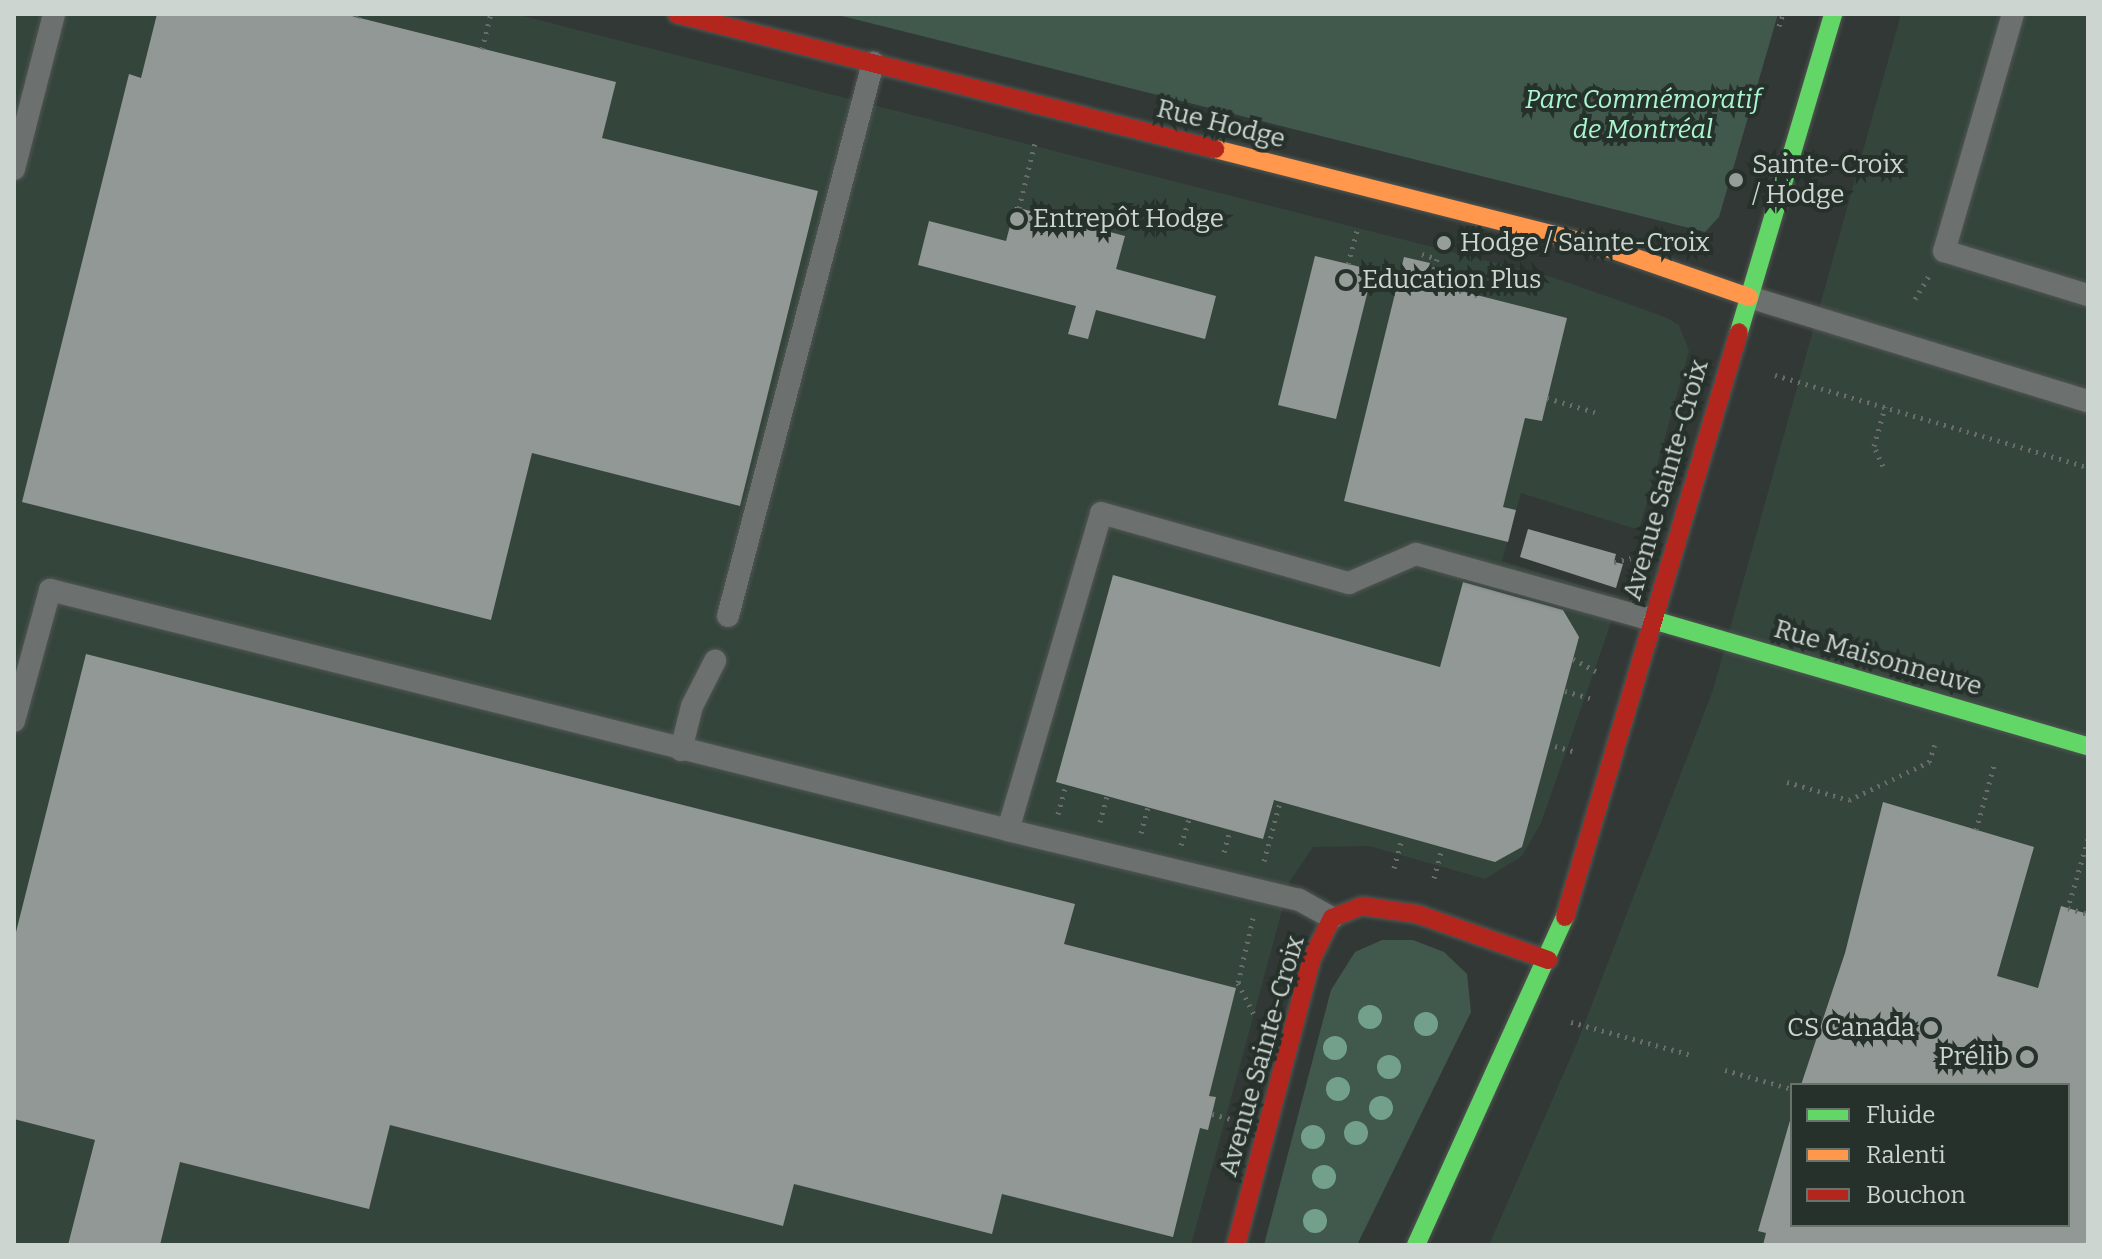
<!DOCTYPE html>
<html>
<head>
<meta charset="utf-8">
<style>
	body { margin:0 }
	#map { position:relative; width:2102px; height:1259px; overflow:hidden; background:#323835; font-family:Bitter,serif }
	div>[style] { position:absolute }
	.built>* { inset:0; background:#34453c }
	.green>* { inset:0; background:#41594c }
	.building>* { inset:0; background:#929895 }
	.path>* { height:5px; margin-top:-2.5px; transform-origin:0; background:repeating-linear-gradient(90deg,#686c6a 0 2px,transparent 0 8px) }
	.roads { filter:drop-shadow(0 0 2px #515653) drop-shadow(0 0 2px #515653) }
	.lane>* { height:22px; margin:-11px; padding:0 11px; transform-origin:11px; border-radius:11px; background:#6c706e }
	.fast>* { height:18px; margin:-9px; padding:0 9px; transform-origin:9px; border-radius:9px; background:#63d668 }
	.slow>* { height:18px; margin:-9px; padding:0 9px; transform-origin:9px; border-radius:9px; background:#ff974d }
	.jam>* { height:18px; margin:-9px; padding:0 9px; transform-origin:9px; border-radius:9px; background:#b3261e }
	.trees>* { width:24px; height:24px; margin:-12px; border-radius:50%; background:#73a08a }
	.dots>* { width:22px; height:22px; translate:-50% -50%; box-sizing:border-box; border:4px solid #25312a; border-radius:50% }
	span { translate:-50% -50%; white-space:nowrap; text-align:center; line-height:1.15; -webkit-text-stroke:8px #25312a; paint-order:stroke }
	.park-label { font-size:26px; color:#a9f6cf; font-style:italic }
	.street-label { font-size:26px; color:#cdd5d0 }
	.poi-label { font-size:26px; color:#cdd5d0 }
	.left { translate:0 -50%; text-align:left }
	.right { translate:-100% -50%; text-align:right }
	.frame { position:absolute; inset:0; border:16px solid #cdd5d0; pointer-events:none }
	.legend { position:absolute; left:1790px; top:1083px; width:280px; height:144px; box-sizing:border-box; background:#25312a; border:2px solid #68736c; margin:0; padding:10px 14px; list-style:none; font-size:24px; color:#cdd5d0 }
	.legend li { display:flex; align-items:center; gap:16px; height:40px }
	.legend b { width:40px; border:2px solid #68736c }
</style>
</head>
<body>
<div id="map">
	<div class="built">
		<i style="clip-path:polygon(14px 14px,515px 14px,1555px 278px,1665px 317px,1679px 325px,1689px 351px,1639px 530px,1521px 493px,1502px 561px,1620px 597px,1541px 823px,1522px 856px,1485px 879px,1369px 846px,1313px 847px,1290px 881px,1191px 1245px,14px 1245px)"></i>
		<i style="clip-path:polygon(evenodd,1901px 14px,2088px 14px,2088px 1245px,1489px 1245px,1577px 1043px,1713px 690px,1901px 14px,1792px 1085px,2068px 1085px,2068px 1225px,1792px 1225px,1792px 1085px)"></i>
	</div>
	<div class="green">
		<i style="clip-path:polygon(834px 14px,1778px 14px,1719px 217px,1705px 232px)"></i>
		<i style="clip-path:polygon(1382px 940px,1413px 940px,1444px 952px,1467px 974px,1471px 1012px,1357px 1245px,1264px 1245px,1331px 990px,1355px 952px)"></i>
	</div>
	<div class="building">
		<i style="clip-path:polygon(157px 14px,344px 14px,616px 82px,602px 138px,818px 191px,740px 506px,532px 453px,491px 620px,22px 502px,129px 74px,141px 78px)"></i>
		<i style="clip-path:polygon(1015px 207px,1125px 236px,1116px 269px,1216px 296px,1205px 339px,1096px 310px,1088px 339px,1068px 334px,1076px 306px,918px 265px,929px 221px,1006px 241px)"></i>
		<i style="clip-path:polygon(1315px 256px,1373px 270px,1336px 419px,1278px 405px)"></i>
		<i style="clip-path:polygon(1404px 257px,1430px 263px,1425px 282px,1567px 318px,1542px 421px,1525px 418px,1503px 507px,1516px 510px,1508px 542px,1344px 501px)"></i>
		<i style="clip-path:polygon(1528px 529px,1616px 554px,1614px 562px,1623px 564px,1616px 588px,1520px 557px)"></i>
		<i style="clip-path:polygon(1113px 575px,1440px 667px,1463px 582px,1563px 610px,1579px 637px,1522px 847px,1495px 862px,1274px 800px,1263px 839px,1056px 782px)"></i>
		<i style="clip-path:polygon(86px 654px,1075px 904px,1064px 944px,1236px 988px,1209px 1096px,1216px 1097px,1208px 1130px,1200px 1128px,1173px 1237px,1002px 1194px,992px 1234px,794px 1184px,783px 1226px,390px 1125px,369px 1209px,180px 1162px,160px 1245px,68px 1245px,95px 1140px,14px 1119px,14px 940px)"></i>
		<i style="clip-path:polygon(1883px 802px,2034px 847px,1997px 976px,2038px 988px,2061px 906px,2088px 914px,2088px 1245px,1763px 1245px,1766px 1233px,1758px 1231px,1791px 1117px,1792px 1225px,2068px 1225px,2068px 1085px,1801px 1085px,1845px 953px)"></i>
	</div>
	<div class="path">
		<i style="left:358px;top:18px;width:4px;rotate:-76deg"></i>
		<i style="left:1779px;top:26px;width:13px;rotate:-72deg"></i>
		<i style="left:482px;top:49px;width:36px;rotate:-76deg"></i>
		<i style="left:1019px;top:208px;width:67px;rotate:-76.2deg"></i>
		<i style="left:1422px;top:254px;width:16px;rotate:18deg"></i>
		<i style="left:1437px;top:259px;width:20px;rotate:105deg"></i>
		<i style="left:1432px;top:278px;width:48px;rotate:20.7deg"></i>
		<i style="left:1477px;top:295px;width:54px;rotate:-166deg"></i>
		<i style="left:1348px;top:264px;width:38px;rotate:-75deg"></i>
		<i style="left:1915px;top:299px;width:27px;rotate:-59deg"></i>
		<i style="left:1775px;top:375px;width:326px;rotate:16.4deg"></i>
		<i style="left:1547px;top:398px;width:50px;rotate:16.3deg"></i>
		<i style="left:1883px;top:466px;width:22px;rotate:-114deg"></i>
		<i style="left:1874px;top:446px;width:41px;rotate:-74.2deg"></i>
		<i style="left:1614px;top:562px;width:17px;rotate:-13deg"></i>
		<i style="left:1573px;top:659px;width:26px;rotate:28deg"></i>
		<i style="left:1565px;top:691px;width:26px;rotate:16deg"></i>
		<i style="left:1555px;top:746px;width:19px;rotate:16deg"></i>
		<i style="left:1787px;top:782px;width:65px;rotate:16.2deg"></i>
		<i style="left:1849px;top:800px;width:89px;rotate:-25.4deg"></i>
		<i style="left:1929px;top:762px;width:19px;rotate:-72deg"></i>
		<i style="left:1058px;top:814px;width:31px;rotate:-75deg"></i>
		<i style="left:1100px;top:822px;width:28px;rotate:-75deg"></i>
		<i style="left:1976px;top:830px;width:71px;rotate:-74.4deg"></i>
		<i style="left:1141px;top:833px;width:27px;rotate:-75deg"></i>
		<i style="left:2088px;top:839px;width:72px;rotate:106.2deg"></i>
		<i style="left:2068px;top:908px;width:21px;rotate:17deg"></i>
		<i style="left:1181px;top:845px;width:27px;rotate:-73deg"></i>
		<i style="left:1224px;top:852px;width:24px;rotate:-75deg"></i>
		<i style="left:1264px;top:861px;width:61px;rotate:-74.8deg"></i>
		<i style="left:1394px;top:868px;width:31px;rotate:-75deg"></i>
		<i style="left:1434px;top:878px;width:31px;rotate:-75deg"></i>
		<i style="left:1253px;top:918px;width:67px;rotate:103deg"></i>
		<i style="left:1238px;top:983px;width:36px;rotate:63deg"></i>
		<i style="left:1571px;top:1022px;width:125px;rotate:15.3deg"></i>
		<i style="left:1725px;top:1070px;width:70px;rotate:15.8deg"></i>
		<i style="left:1212px;top:1114px;width:20px;rotate:15deg"></i>
	</div>
	<div class="roads">
		<div class="lane">
			<i style="left:2013px;top:14px;width:247px;rotate:106.2deg"></i>
			<i style="left:1944px;top:251px;width:151px;rotate:17deg"></i>
			<i style="left:14px;top:169px;width:160px;rotate:-75.5deg"></i>
			<i style="left:1749px;top:297px;width:355px;rotate:17.1deg"></i>
			<i style="left:728px;top:616px;width:572px;rotate:-75.31deg"></i>
			<i style="left:14px;top:721px;width:136px;rotate:-74.6deg"></i>
			<i style="left:50px;top:590px;width:988px;rotate:14.06deg"></i>
			<i style="left:681px;top:750px;width:45px;rotate:-76deg"></i>
			<i style="left:692px;top:706px;width:51px;rotate:-62.9deg"></i>
			<i style="left:1332px;top:918px;width:38px;rotate:-151deg"></i>
			<i style="left:1299px;top:900px;width:299px;rotate:-166.5deg"></i>
			<i style="left:1008px;top:830px;width:330px;rotate:-73.6deg"></i>
			<i style="left:1101px;top:513px;width:258px;rotate:15.8deg"></i>
			<i style="left:1349px;top:583px;width:73px;rotate:-23.4deg"></i>
			<i style="left:1416px;top:554px;width:246px;rotate:15.6deg"></i>
		</div>
		<div class="fast">
			<i style="left:1739px;top:332px;width:332px;rotate:-73.5deg"></i>
			<i style="left:1653px;top:620px;width:453px;rotate:16.2deg"></i>
			<i style="left:1416px;top:1245px;width:360px;rotate:-65.6deg"></i>
		</div>
		<div class="slow">
			<i style="left:1215px;top:149px;width:407px;rotate:14.2deg"></i>
			<i style="left:1610px;top:249px;width:147px;rotate:19.1deg"></i>
		</div>
		<div class="jam">
			<i style="left:677px;top:14px;width:555px;rotate:14.09deg"></i>
			<i style="left:1565px;top:917px;width:610px;rotate:-73.44deg"></i>
			<i style="left:1236px;top:1245px;width:297px;rotate:-75.2deg"></i>
			<i style="left:1312px;top:958px;width:45px;rotate:-63.4deg"></i>
			<i style="left:1332px;top:918px;width:32px;rotate:-22deg"></i>
			<i style="left:1362px;top:906px;width:56px;rotate:8.3deg"></i>
			<i style="left:1417px;top:914px;width:139px;rotate:19.3deg"></i>
		</div>
	</div>
	<div class="trees">
		<i style="left:1370px;top:1017px"></i>
		<i style="left:1426px;top:1024px"></i>
		<i style="left:1335px;top:1048px"></i>
		<i style="left:1389px;top:1067px"></i>
		<i style="left:1338px;top:1089px"></i>
		<i style="left:1381px;top:1108px"></i>
		<i style="left:1356px;top:1133px"></i>
		<i style="left:1313px;top:1137px"></i>
		<i style="left:1324px;top:1177px"></i>
		<i style="left:1315px;top:1221px"></i>
	</div>
	<div class="dots">
		<i style="left:1736px;top:180px;background:#979e9a"></i>
		<i style="left:1017px;top:219px;background:#979e9a"></i>
		<i style="left:1444px;top:243px;background:#979e9a"></i>
		<i style="left:1346px;top:280px;background:#979e9a"></i>
		<i style="left:1931px;top:1028px;background:#979e9a"></i>
		<i style="left:2027px;top:1057px;background:#979e9a"></i>
	</div>
	<div class="park-label">
		<span style="left:1643px;top:115px">Parc Commémoratif<br>de Montréal</span>
	</div>
	<div class="street-label">
		<span style="left:1221px;top:124px;rotate:14deg">Rue Hodge</span>
		<span style="left:1666px;top:480px;rotate:-74deg">Avenue Sainte-Croix</span>
		<span style="left:1878px;top:658px;rotate:16deg">Rue Maisonneuve</span>
		<span style="left:1262px;top:1056px;rotate:-74deg">Avenue Sainte-Croix</span>
	</div>
	<div class="poi-label">
		<span class="left" style="left:1752px;top:180px">Sainte-Croix<br>/ Hodge</span>
		<span class="left" style="left:1033px;top:219px">Entrepôt Hodge</span>
		<span class="left" style="left:1460px;top:243px">Hodge / Sainte-Croix</span>
		<span class="left" style="left:1362px;top:280px">Education Plus</span>
		<span class="right" style="left:1915px;top:1028px">CS Canada</span>
		<span class="right" style="left:2009px;top:1057px">Prélib</span>
	</div>
	<div class="frame"></div>
	<ul class="legend">
	<li><b style="height:10px;background:#63d668"></b>Fluide</li>
	<li><b style="height:10px;background:#ff974d"></b>Ralenti</li>
	<li><b style="height:10px;background:#b3261e"></b>Bouchon</li>
	</ul>
</div>
</body>
</html>
